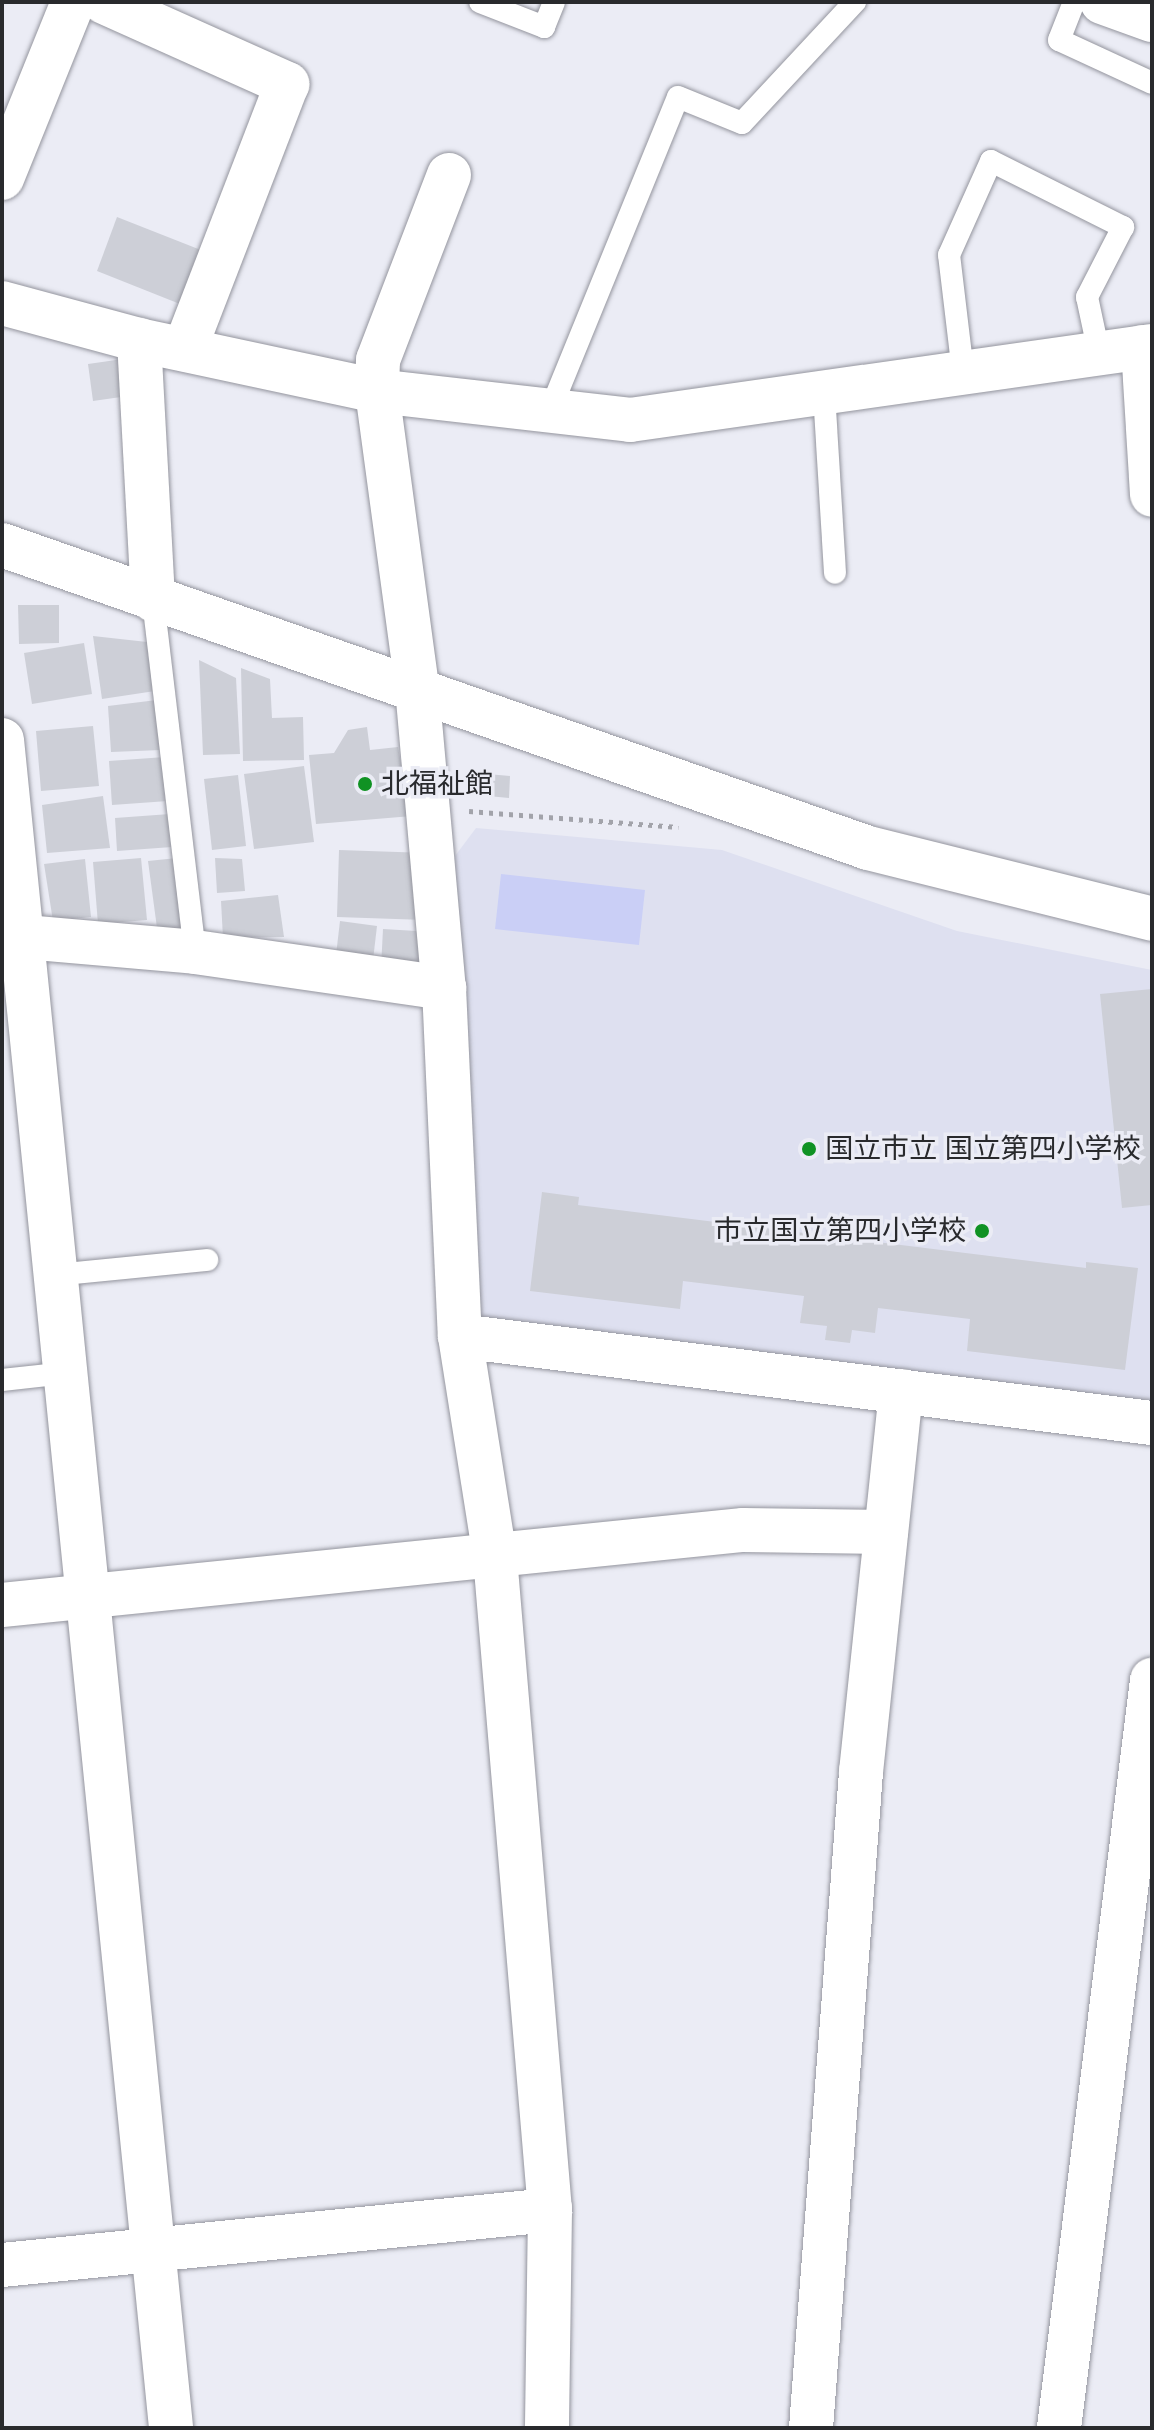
<!DOCTYPE html>
<html>
<head>
<meta charset="utf-8">
<style>
	body { margin:0 }
	#map { position:relative; width:1154px; height:2430px; overflow:hidden; background:#ebecf5; font-family:"DM Sans","Noto Sans JP",sans-serif }
	div>[style] { position:absolute }
	.built>* { inset:0; background:#dee0f0 }
	.water>* { inset:0; background:#cacff6 }
	.building>* { inset:0; background:#cdcfd7 }
	.path>* { height:5px; margin-top:-2.5px; transform-origin:0; background:repeating-linear-gradient(90deg,#a2a3aa 0 4px,transparent 0 10px) }
	.roads { filter:drop-shadow(0 0 2px #94959e) drop-shadow(0 0 2px #94959e) }
	.lane>* { height:22px; margin:-11px; padding:0 11px; transform-origin:11px; border-radius:11px; background:#fff }
	.street>* { height:44px; margin:-22px; padding:0 22px; transform-origin:22px; border-radius:22px; background:#fff }
	.secondary>* { height:44px; margin:-22px; padding:0 22px; transform-origin:22px; border-radius:22px; background:#fff }
	.dots>* { width:22px; height:22px; translate:-50% -50%; box-sizing:border-box; border:4px solid #ebecf5; border-radius:50% }
	span { translate:-50% -50%; white-space:nowrap; text-align:center; line-height:1.15; -webkit-text-stroke:7px #ebecf5; paint-order:stroke }
	.poi-label { font-size:28px; color:#292a2d }
	.left { translate:0 -50%; text-align:left }
	.right { translate:-100% -50%; text-align:right }
	.frame { position:absolute; inset:0; border:4px solid #292a2d; pointer-events:none }
</style>
</head>
<body>
<div id="map">
	<div class="built">
		<i style="clip-path:polygon(476px 828px,722px 850px,957px 931px,1152px 970px,1152px 1406px,474px 1328px,455px 856px)"></i>
	</div>
	<div class="water">
		<i style="clip-path:polygon(501px 874px,645px 890px,639px 945px,495px 929px)"></i>
	</div>
	<div class="building">
		<i style="clip-path:polygon(117px 217px,211px 254px,190px 308px,97px 271px)"></i>
		<i style="clip-path:polygon(123px 359px,128px 396px,93px 401px,88px 364px)"></i>
		<i style="clip-path:polygon(18px 605px,59px 605px,59px 643px,19px 644px)"></i>
		<i style="clip-path:polygon(93px 636px,147px 642px,155px 691px,102px 699px)"></i>
		<i style="clip-path:polygon(84px 643px,92px 694px,32px 704px,24px 653px)"></i>
		<i style="clip-path:polygon(199px 660px,236px 678px,240px 754px,203px 755px)"></i>
		<i style="clip-path:polygon(241px 668px,270px 679px,272px 718px,303px 717px,304px 760px,243px 761px)"></i>
		<i style="clip-path:polygon(157px 700px,161px 750px,111px 752px,108px 706px)"></i>
		<i style="clip-path:polygon(93px 726px,99px 786px,41px 791px,36px 731px)"></i>
		<i style="clip-path:polygon(367px 727px,370px 750px,398px 747px,401px 764px,417px 773px,412px 816px,316px 824px,309px 755px,334px 753px,348px 730px)"></i>
		<i style="clip-path:polygon(165px 757px,168px 801px,112px 805px,109px 761px)"></i>
		<i style="clip-path:polygon(304px 766px,314px 842px,254px 849px,244px 774px)"></i>
		<i style="clip-path:polygon(465px 772px,510px 776px,509px 798px,467px 794px)"></i>
		<i style="clip-path:polygon(238px 775px,246px 846px,212px 850px,204px 779px)"></i>
		<i style="clip-path:polygon(103px 796px,110px 848px,47px 853px,42px 805px)"></i>
		<i style="clip-path:polygon(170px 814px,172px 847px,117px 851px,115px 818px)"></i>
		<i style="clip-path:polygon(339px 850px,427px 853px,425px 920px,337px 917px)"></i>
		<i style="clip-path:polygon(141px 858px,147px 920px,98px 924px,93px 862px)"></i>
		<i style="clip-path:polygon(177px 858px,187px 932px,157px 928px,148px 861px)"></i>
		<i style="clip-path:polygon(215px 858px,242px 859px,245px 891px,217px 893px)"></i>
		<i style="clip-path:polygon(85px 859px,91px 917px,53px 921px,44px 864px)"></i>
		<i style="clip-path:polygon(278px 895px,284px 937px,223px 938px,221px 901px)"></i>
		<i style="clip-path:polygon(340px 921px,377px 926px,373px 960px,336px 955px)"></i>
		<i style="clip-path:polygon(383px 929px,433px 932px,431px 971px,381px 968px)"></i>
		<i style="clip-path:polygon(1152px 989px,1152px 1205px,1122px 1208px,1100px 994px)"></i>
		<i style="clip-path:polygon(542px 1192px,579px 1197px,578px 1205px,1086px 1268px,1086px 1262px,1138px 1268px,1125px 1370px,967px 1351px,970px 1319px,878px 1308px,875px 1333px,852px 1330px,850px 1343px,825px 1340px,827px 1326px,800px 1323px,804px 1296px,683px 1281px,680px 1309px,530px 1291px)"></i>
	</div>
	<div class="path">
		<i style="left:469px;top:811px;width:210px;rotate:4.4deg"></i>
	</div>
	<div class="roads">
		<div class="lane">
			<i style="left:480px;top:2px;width:69px;rotate:21.3deg"></i>
			<i style="left:544px;top:27px;width:27px;rotate:-68deg"></i>
			<i style="left:1074px;top:2px;width:41px;rotate:111.5deg"></i>
			<i style="left:1059px;top:40px;width:102px;rotate:24.8deg"></i>
			<i style="left:963px;top:372px;width:118px;rotate:-96.8deg"></i>
			<i style="left:949px;top:255px;width:103px;rotate:-65.9deg"></i>
			<i style="left:991px;top:161px;width:148px;rotate:26.6deg"></i>
			<i style="left:1123px;top:227px;width:79px;rotate:117.2deg"></i>
			<i style="left:1087px;top:297px;width:57px;rotate:77.9deg"></i>
			<i style="left:824px;top:393px;width:180px;rotate:86.5deg"></i>
			<i style="left:549px;top:413px;width:341px;rotate:-67.8deg"></i>
			<i style="left:678px;top:97px;width:69px;rotate:22.1deg"></i>
			<i style="left:742px;top:123px;width:166px;rotate:-47deg"></i>
			<i style="left:153px;top:600px;width:354px;rotate:83.2deg"></i>
			<i style="left:54px;top:1275px;width:154px;rotate:-5.6deg"></i>
			<i style="left:2px;top:1380px;width:63px;rotate:-6.3deg"></i>
		</div>
		<div class="street">
			<i style="left:104px;top:2px;width:201px;rotate:24.1deg"></i>
			<i style="left:287px;top:84px;width:284px;rotate:111.1deg"></i>
			<i style="left:449px;top:175px;width:198px;rotate:111deg"></i>
			<i style="left:378px;top:360px;width:31px;rotate:92deg"></i>
			<i style="left:377px;top:391px;width:300px;rotate:82.3deg"></i>
			<i style="left:417px;top:688px;width:301px;rotate:84.9deg"></i>
			<i style="left:444px;top:988px;width:348px;rotate:87.4deg"></i>
			<i style="left:460px;top:1336px;width:224px;rotate:81deg"></i>
			<i style="left:495px;top:1557px;width:655px;rotate:85.19deg"></i>
			<i style="left:550px;top:2210px;width:218px;rotate:90.8deg"></i>
			<i style="left:2px;top:178px;width:190px;rotate:-68deg"></i>
			<i style="left:2px;top:303px;width:142px;rotate:15.1deg"></i>
			<i style="left:139px;top:340px;width:243px;rotate:12.1deg"></i>
			<i style="left:377px;top:391px;width:255px;rotate:6.5deg"></i>
			<i style="left:630px;top:420px;width:527px;rotate:-8.07deg"></i>
			<i style="left:139px;top:340px;width:260px;rotate:86.9deg"></i>
			<i style="left:1143px;top:347px;width:148px;rotate:86.5deg"></i>
			<i style="left:2px;top:740px;width:1696px;rotate:84.28deg"></i>
			<i style="left:2px;top:935px;width:194px;rotate:5deg"></i>
			<i style="left:195px;top:952px;width:252px;rotate:8.2deg"></i>
			<i style="left:460px;top:1336px;width:697px;rotate:7.17deg"></i>
			<i style="left:2px;top:1605px;width:745px;rotate:-5.78deg"></i>
			<i style="left:743px;top:1530px;width:143px;rotate:0.8deg"></i>
			<i style="left:2px;top:2265px;width:551px;rotate:-5.73deg"></i>
			<i style="left:811px;top:2428px;width:658px;rotate:-85.64deg"></i>
			<i style="left:861px;top:1772px;width:383px;rotate:-84deg"></i>
			<i style="left:1059px;top:2428px;width:754px;rotate:-82.91deg"></i>
		</div>
		<div class="secondary">
			<i style="left:1102px;top:2px;width:53px;rotate:19.8deg"></i>
			<i style="left:2px;top:545px;width:917px;rotate:19.28deg"></i>
			<i style="left:868px;top:848px;width:293px;rotate:14deg"></i>
		</div>
	</div>
	<div class="dots">
		<i style="left:365px;top:784px;background:#109223"></i>
		<i style="left:809px;top:1149px;background:#109223"></i>
		<i style="left:982px;top:1231px;background:#109223"></i>
	</div>
	<div class="poi-label">
		<span class="left" style="left:381px;top:784px">北福祉館</span>
		<span class="left" style="left:825px;top:1149px">国立市立 国立第四小学校</span>
		<span class="right" style="left:966px;top:1231px">市立国立第四小学校</span>
	</div>
	<div class="frame"></div>
</div>
</body>
</html>
